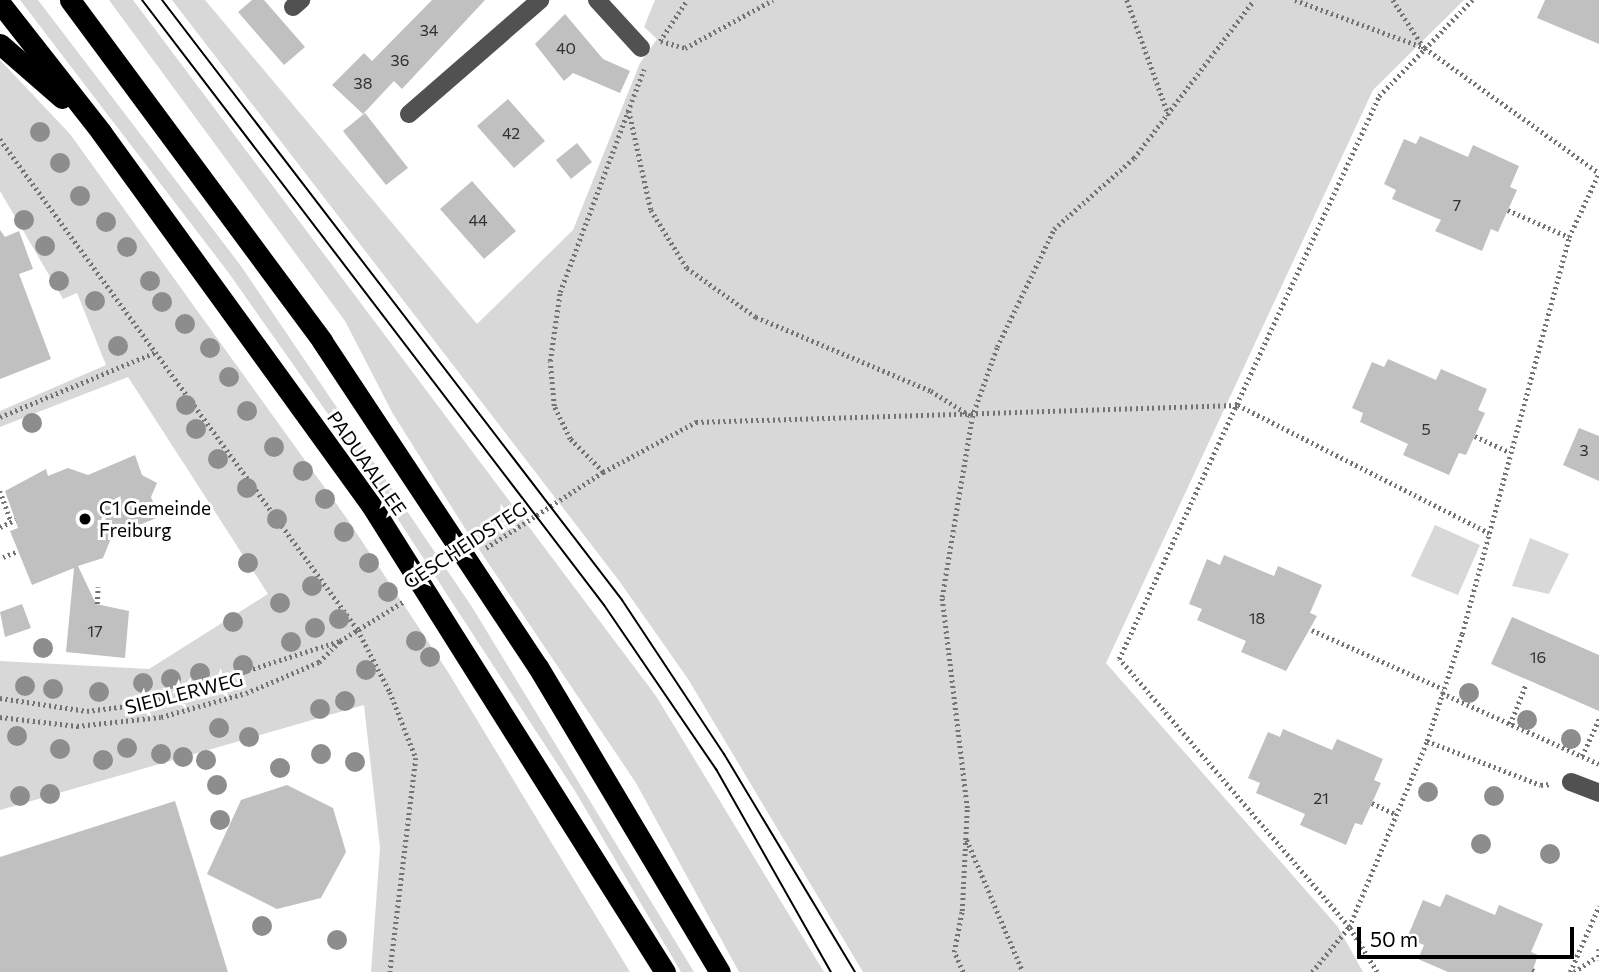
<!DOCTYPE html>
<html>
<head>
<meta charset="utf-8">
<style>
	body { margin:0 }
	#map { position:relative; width:1599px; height:972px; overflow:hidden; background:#fff; font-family:Commissioner,sans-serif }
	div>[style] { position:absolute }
	.green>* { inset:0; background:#d8d8d8 }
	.building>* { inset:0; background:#c0c0c0 }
	.path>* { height:4.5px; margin-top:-2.25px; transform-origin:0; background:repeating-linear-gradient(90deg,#737373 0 2px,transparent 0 5.5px) }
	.minor>* { height:18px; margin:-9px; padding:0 9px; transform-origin:9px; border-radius:9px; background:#515151 }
	.highway>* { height:21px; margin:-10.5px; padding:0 10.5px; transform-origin:10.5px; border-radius:10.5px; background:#000 }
	.tram>* { height:2px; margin:-1px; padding:0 1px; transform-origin:1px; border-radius:1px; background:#000 }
	.trees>* { width:20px; height:20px; margin:-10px; border-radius:50%; background:#8d8d8d }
	.dots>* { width:19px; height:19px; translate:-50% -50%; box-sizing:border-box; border:4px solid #fff; border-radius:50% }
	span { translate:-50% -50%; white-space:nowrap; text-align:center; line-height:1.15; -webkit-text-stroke:6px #fff; paint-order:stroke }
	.number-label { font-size:16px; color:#303030 }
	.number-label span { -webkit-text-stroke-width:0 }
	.street-label { font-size:19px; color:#000 }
	.poi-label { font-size:19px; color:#000 }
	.left { translate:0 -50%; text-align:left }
	.scale { position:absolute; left:1357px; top:927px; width:217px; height:32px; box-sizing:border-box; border:4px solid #000; border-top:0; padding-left:9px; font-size:21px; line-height:24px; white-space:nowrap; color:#000; -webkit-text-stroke:5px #fff; paint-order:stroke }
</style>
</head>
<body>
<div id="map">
	<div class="green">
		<i style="clip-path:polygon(20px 0,38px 0,241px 266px,472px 607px,694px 972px,681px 972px,575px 791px,347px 441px,228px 272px)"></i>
		<i style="clip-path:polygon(109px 0,133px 0,656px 696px,824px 972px,739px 972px,636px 783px,466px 530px,393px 414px,345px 321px)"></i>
		<i style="clip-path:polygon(172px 0,205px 0,477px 324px,573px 230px,640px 63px,657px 39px,644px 27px,655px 0,1464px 0,1373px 90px,1106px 663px,1338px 927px,1363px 972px,863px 972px,688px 679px,620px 582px)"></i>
		<i style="clip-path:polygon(0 60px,70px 134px,348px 520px,448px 672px,630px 972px,371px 972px,380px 848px,364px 705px,0 810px,0 661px,149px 669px,268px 594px,128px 377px,0 427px,0 411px,106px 365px,77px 293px,63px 299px,0 191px)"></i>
		<i style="clip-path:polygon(1435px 525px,1480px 545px,1458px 595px,1411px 576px)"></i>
		<i style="clip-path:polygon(1530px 538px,1569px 554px,1549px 594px,1512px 586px)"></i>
	</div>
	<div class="building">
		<i style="clip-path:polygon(252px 0,264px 0,305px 47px,284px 65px,238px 12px)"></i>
		<i style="clip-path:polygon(432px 0,485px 0,402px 89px,394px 81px,363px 114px,332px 85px,364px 53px,372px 61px)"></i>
		<i style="clip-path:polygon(1545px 0,1599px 0,1599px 44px,1537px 18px)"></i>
		<i style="clip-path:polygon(565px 14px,603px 59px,630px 71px,620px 93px,573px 73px,564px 81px,535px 44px)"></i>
		<i style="clip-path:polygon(508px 99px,545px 141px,514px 168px,477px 126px)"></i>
		<i style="clip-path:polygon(365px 113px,408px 168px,386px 185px,343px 131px)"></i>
		<i style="clip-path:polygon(1420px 136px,1468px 157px,1473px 145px,1519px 166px,1510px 187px,1517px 190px,1498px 232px,1491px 229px,1482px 251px,1435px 231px,1441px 220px,1392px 199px,1396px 190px,1384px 184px,1404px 139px,1416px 144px)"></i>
		<i style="clip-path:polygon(577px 143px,592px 162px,571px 179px,556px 160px)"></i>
		<i style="clip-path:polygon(472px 181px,516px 231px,484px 259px,440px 209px)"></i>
		<i style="clip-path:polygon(0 230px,5px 237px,19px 231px,33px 269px,19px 274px,51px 359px,0 379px)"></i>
		<i style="clip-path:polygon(1388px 359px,1436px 380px,1441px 369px,1487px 389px,1478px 410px,1485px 413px,1466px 455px,1459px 453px,1449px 475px,1403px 455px,1408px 444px,1360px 422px,1363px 413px,1352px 408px,1372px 362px,1384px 367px)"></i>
		<i style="clip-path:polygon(1579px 428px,1599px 436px,1599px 481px,1563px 465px)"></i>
		<i style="clip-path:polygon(135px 455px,142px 475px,157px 483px,151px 497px,159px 517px,112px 536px,103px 558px,78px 566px,96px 604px,129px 611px,125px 658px,66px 652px,74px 568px,32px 585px,10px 531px,18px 528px,5px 491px,46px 469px,48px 476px,68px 468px,88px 475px)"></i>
		<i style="clip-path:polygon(1224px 555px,1274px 576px,1278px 566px,1322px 585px,1310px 613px,1317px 616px,1286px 671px,1241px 652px,1246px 641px,1197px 620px,1202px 609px,1189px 604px,1207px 559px,1220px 565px)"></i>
		<i style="clip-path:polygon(22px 604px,31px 628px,5px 637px,0 612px)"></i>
		<i style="clip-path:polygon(1512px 617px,1599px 655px,1599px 711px,1491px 664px)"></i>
		<i style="clip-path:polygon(1283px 729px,1332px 750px,1337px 739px,1383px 759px,1374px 780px,1381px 783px,1362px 825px,1355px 823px,1346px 845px,1300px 825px,1305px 814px,1256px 793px,1260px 783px,1248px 778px,1268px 732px,1280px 737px)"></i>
		<i style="clip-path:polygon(287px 785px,333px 808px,346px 852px,321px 898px,277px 909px,207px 874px,241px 800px)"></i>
		<i style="clip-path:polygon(175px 801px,228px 972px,0 972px,0 857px)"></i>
		<i style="clip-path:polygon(1446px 894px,1495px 915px,1499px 905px,1543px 924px,1531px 952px,1538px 955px,1532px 972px,1448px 972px,1418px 959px,1424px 945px,1407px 938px,1423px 900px,1440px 907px)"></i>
	</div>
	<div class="path">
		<i style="left:1127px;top:0;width:123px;rotate:70.1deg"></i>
		<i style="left:1295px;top:0;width:139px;rotate:20.3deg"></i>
		<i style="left:1425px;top:48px;width:214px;rotate:35.7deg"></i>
		<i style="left:1393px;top:0;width:57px;rotate:57.1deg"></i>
		<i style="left:660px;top:41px;width:49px;rotate:-56.6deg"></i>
		<i style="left:661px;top:41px;width:25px;rotate:16deg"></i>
		<i style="left:685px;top:48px;width:100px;rotate:-28.6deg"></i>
		<i style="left:629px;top:111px;width:101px;rotate:77.5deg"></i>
		<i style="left:651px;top:210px;width:68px;rotate:58.2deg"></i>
		<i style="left:687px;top:268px;width:85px;rotate:35.4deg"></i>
		<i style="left:756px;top:317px;width:190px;rotate:22.9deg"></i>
		<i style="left:931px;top:391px;width:47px;rotate:32deg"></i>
		<i style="left:0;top:139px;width:608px;rotate:53.9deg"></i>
		<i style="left:358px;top:630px;width:70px;rotate:62.7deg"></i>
		<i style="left:390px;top:692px;width:71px;rotate:68.5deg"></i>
		<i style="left:416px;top:758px;width:216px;rotate:96.9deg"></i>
		<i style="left:1508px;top:210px;width:67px;rotate:23.9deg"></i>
		<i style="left:0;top:417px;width:167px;rotate:-22.6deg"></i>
		<i style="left:1475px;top:436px;width:38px;rotate:25deg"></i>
		<i style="left:603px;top:472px;width:47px;rotate:-135deg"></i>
		<i style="left:570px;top:439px;width:37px;rotate:-116deg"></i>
		<i style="left:554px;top:406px;width:45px;rotate:-95.1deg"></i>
		<i style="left:550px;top:361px;width:70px;rotate:-81.8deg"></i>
		<i style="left:560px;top:292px;width:238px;rotate:-69.4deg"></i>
		<i style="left:0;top:491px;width:33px;rotate:70deg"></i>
		<i style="left:0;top:527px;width:17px;rotate:-25deg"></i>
		<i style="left:486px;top:548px;width:140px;rotate:-33deg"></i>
		<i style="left:603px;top:472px;width:106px;rotate:-28.3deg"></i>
		<i style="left:696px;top:422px;width:542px;rotate:-1.8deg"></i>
		<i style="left:1238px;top:405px;width:282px;rotate:27deg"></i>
		<i style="left:3px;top:557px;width:16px;rotate:-22deg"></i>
		<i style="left:97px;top:604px;width:17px;rotate:-87deg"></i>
		<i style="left:1312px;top:630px;width:144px;rotate:24.2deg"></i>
		<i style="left:1442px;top:693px;width:172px;rotate:24.3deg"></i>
		<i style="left:0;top:698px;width:88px;rotate:8.5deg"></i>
		<i style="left:87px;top:711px;width:56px;rotate:-7.1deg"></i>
		<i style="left:143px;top:704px;width:206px;rotate:-17.8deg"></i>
		<i style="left:0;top:717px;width:78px;rotate:6.7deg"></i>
		<i style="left:77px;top:726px;width:84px;rotate:-6.1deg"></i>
		<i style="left:161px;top:717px;width:88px;rotate:-15.8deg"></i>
		<i style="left:246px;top:693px;width:79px;rotate:-23deg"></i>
		<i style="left:319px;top:662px;width:30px;rotate:-45deg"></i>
		<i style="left:340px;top:641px;width:74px;rotate:-31.8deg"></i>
		<i style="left:1510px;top:724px;width:43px;rotate:-68.2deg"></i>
		<i style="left:1427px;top:741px;width:122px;rotate:21.1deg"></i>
		<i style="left:1541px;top:785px;width:10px;rotate:-6deg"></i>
		<i style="left:1582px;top:756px;width:41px;rotate:-65.3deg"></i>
		<i style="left:1372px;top:803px;width:26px;rotate:25deg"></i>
		<i style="left:967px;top:840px;width:143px;rotate:67deg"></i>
		<i style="left:1599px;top:949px;width:11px;rotate:90deg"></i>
		<i style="left:1532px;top:970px;width:4px;rotate:27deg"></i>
		<i style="left:963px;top:972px;width:22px;rotate:-114deg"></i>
		<i style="left:954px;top:952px;width:42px;rotate:-79deg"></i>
		<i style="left:962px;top:911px;width:103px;rotate:-87.2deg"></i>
		<i style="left:967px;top:808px;width:212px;rotate:-96.8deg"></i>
		<i style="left:942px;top:597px;width:182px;rotate:-80.5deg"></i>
		<i style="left:972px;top:417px;width:74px;rotate:-70.3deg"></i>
		<i style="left:997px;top:347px;width:131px;rotate:-64.2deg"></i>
		<i style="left:1054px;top:229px;width:107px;rotate:-41.6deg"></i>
		<i style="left:1134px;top:158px;width:198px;rotate:-52.8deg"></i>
		<i style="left:1312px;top:972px;width:58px;rotate:-50.6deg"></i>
		<i style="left:1349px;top:927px;width:202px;rotate:-67.2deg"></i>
		<i style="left:1427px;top:741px;width:113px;rotate:-71.9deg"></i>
		<i style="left:1462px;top:634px;width:411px;rotate:-74.9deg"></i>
		<i style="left:1569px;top:237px;width:71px;rotate:-64.9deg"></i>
		<i style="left:1377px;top:972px;width:53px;rotate:-121.9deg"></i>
		<i style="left:1349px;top:927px;width:353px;rotate:-130.6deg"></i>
		<i style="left:1119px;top:659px;width:620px;rotate:-65.21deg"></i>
		<i style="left:1379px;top:96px;width:134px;rotate:-45.9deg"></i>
		<i style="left:1570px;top:972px;width:72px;rotate:-66.3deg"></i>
		<i style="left:1574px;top:972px;width:25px;rotate:-34deg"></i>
	</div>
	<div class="minor">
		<i style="left:597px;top:0;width:65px;rotate:47.5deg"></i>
		<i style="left:293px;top:7px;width:11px;rotate:-41deg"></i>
		<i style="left:409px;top:114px;width:174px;rotate:-41deg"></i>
		<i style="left:1571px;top:782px;width:30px;rotate:21deg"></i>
	</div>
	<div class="highway">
		<i style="left:70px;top:0;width:424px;rotate:53.5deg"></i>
		<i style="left:322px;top:341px;width:391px;rotate:56.5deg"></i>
		<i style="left:538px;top:667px;width:355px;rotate:59.2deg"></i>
		<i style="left:0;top:3px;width:164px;rotate:51.9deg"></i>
		<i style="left:101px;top:132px;width:460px;rotate:54.1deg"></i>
		<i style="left:371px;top:505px;width:552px;rotate:57.81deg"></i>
		<i style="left:0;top:44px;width:82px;rotate:41.1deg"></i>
	</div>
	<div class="tram">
		<i style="left:142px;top:0;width:761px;rotate:52.63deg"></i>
		<i style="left:604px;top:605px;width:199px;rotate:55.7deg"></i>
		<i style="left:716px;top:769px;width:233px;rotate:60.5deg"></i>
		<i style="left:162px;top:0;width:756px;rotate:52.52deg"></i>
		<i style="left:622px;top:600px;width:185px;rotate:56.5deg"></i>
		<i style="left:724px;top:754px;width:254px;rotate:59deg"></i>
	</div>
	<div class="trees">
		<i style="left:40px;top:132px"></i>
		<i style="left:60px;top:163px"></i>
		<i style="left:80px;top:196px"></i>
		<i style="left:24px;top:220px"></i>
		<i style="left:106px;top:222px"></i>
		<i style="left:45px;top:246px"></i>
		<i style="left:127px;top:247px"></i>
		<i style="left:59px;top:281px"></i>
		<i style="left:150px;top:281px"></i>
		<i style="left:95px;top:301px"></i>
		<i style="left:162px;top:302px"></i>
		<i style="left:185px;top:324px"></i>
		<i style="left:118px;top:346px"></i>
		<i style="left:210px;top:348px"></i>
		<i style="left:229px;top:377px"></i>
		<i style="left:186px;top:405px"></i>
		<i style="left:247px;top:411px"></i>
		<i style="left:32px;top:423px"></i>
		<i style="left:196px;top:429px"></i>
		<i style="left:274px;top:447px"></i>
		<i style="left:218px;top:459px"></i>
		<i style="left:303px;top:471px"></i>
		<i style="left:247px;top:488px"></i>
		<i style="left:325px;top:499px"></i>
		<i style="left:277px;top:519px"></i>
		<i style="left:344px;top:532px"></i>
		<i style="left:248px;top:563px"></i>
		<i style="left:369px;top:563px"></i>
		<i style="left:312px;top:586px"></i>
		<i style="left:388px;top:592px"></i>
		<i style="left:280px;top:603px"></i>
		<i style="left:339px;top:619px"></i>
		<i style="left:233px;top:622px"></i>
		<i style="left:315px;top:628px"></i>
		<i style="left:416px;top:641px"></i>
		<i style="left:291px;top:642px"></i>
		<i style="left:43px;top:648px"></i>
		<i style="left:430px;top:657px"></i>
		<i style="left:243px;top:665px"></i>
		<i style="left:366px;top:670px"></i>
		<i style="left:200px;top:673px"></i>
		<i style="left:171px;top:679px"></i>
		<i style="left:143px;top:683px"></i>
		<i style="left:25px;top:686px"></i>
		<i style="left:53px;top:689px"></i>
		<i style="left:99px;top:692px"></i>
		<i style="left:1469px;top:693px"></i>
		<i style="left:345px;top:701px"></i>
		<i style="left:320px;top:709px"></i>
		<i style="left:1527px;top:720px"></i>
		<i style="left:219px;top:728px"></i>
		<i style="left:17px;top:736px"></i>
		<i style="left:249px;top:737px"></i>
		<i style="left:1571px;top:739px"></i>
		<i style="left:127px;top:748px"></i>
		<i style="left:60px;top:749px"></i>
		<i style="left:161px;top:754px"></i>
		<i style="left:321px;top:754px"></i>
		<i style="left:183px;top:757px"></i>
		<i style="left:103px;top:760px"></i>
		<i style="left:206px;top:760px"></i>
		<i style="left:355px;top:762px"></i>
		<i style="left:280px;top:768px"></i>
		<i style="left:217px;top:785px"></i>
		<i style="left:1428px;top:792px"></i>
		<i style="left:50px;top:794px"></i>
		<i style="left:20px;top:796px"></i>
		<i style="left:1494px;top:796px"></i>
		<i style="left:220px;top:820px"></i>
		<i style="left:1481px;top:844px"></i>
		<i style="left:1550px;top:854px"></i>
		<i style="left:262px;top:926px"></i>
		<i style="left:337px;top:940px"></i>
	</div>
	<div class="dots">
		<i style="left:85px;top:519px;background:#000"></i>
	</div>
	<div class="number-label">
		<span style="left:429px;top:30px">34</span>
		<span style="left:566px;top:48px">40</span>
		<span style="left:400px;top:60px">36</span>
		<span style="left:363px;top:83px">38</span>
		<span style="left:511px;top:133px">42</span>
		<span style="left:1457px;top:205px">7</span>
		<span style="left:478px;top:220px">44</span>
		<span style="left:1426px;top:429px">5</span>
		<span style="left:1584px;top:450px">3</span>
		<span style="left:1257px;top:618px">18</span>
		<span style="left:95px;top:631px">17</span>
		<span style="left:1538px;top:657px">16</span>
		<span style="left:1321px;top:798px">21</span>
	</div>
	<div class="street-label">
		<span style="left:367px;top:463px;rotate:55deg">PADUAALLEE</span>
		<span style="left:465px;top:545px;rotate:-33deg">GESCHEIDSTEG</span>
		<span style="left:184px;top:693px;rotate:-14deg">SIEDLERWEG</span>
	</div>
	<div class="poi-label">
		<span class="left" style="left:99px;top:519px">C1 Gemeinde<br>Freiburg</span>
	</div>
	<div class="scale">50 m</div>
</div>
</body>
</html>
